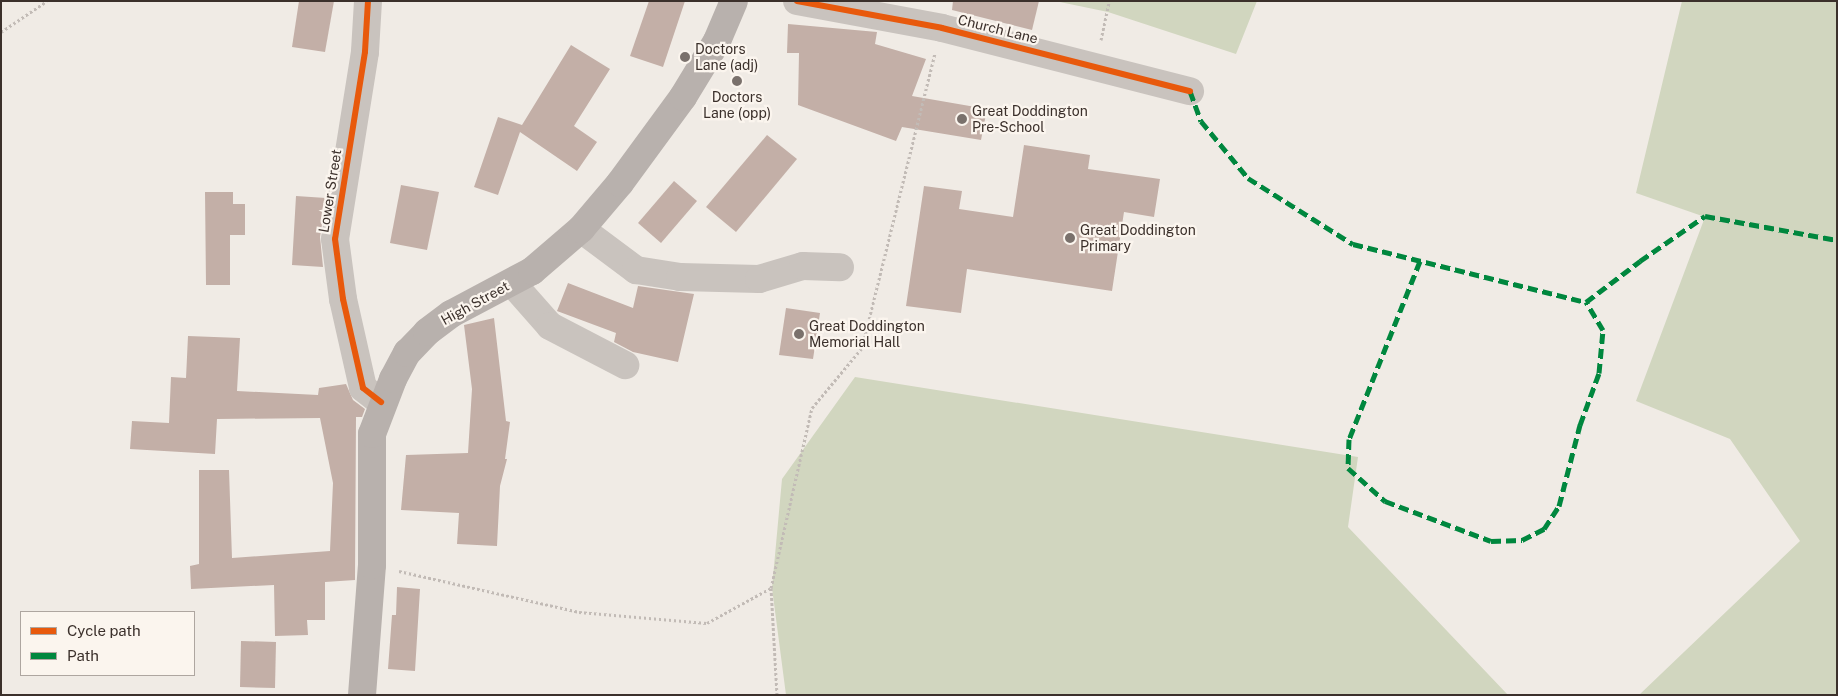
<!DOCTYPE html>
<html>
<head>
<meta charset="utf-8">
<style>
	body { margin:0 }
	#map { position:relative; width:1838px; height:696px; overflow:hidden; background:#f0ebe5; font-family:"Public Sans",sans-serif }
	div>[style] { position:absolute }
	.green>* { inset:0; background:#d1d6bf }
	.building>* { inset:0; background:#c3afa7 }
	.path>* { height:3px; margin-top:-1.5px; transform-origin:0; background:repeating-linear-gradient(90deg,#c2bbb6 0 2.5px,transparent 0 5px) }
	.minor>* { height:28px; margin:-14px; padding:0 14px; transform-origin:14px; border-radius:14px; background:#c9c3be }
	.major>* { height:28px; margin:-14px; padding:0 14px; transform-origin:14px; border-radius:14px; background:#b8b1ad }
	.quiet>* { height:5px; margin-top:-2.5px; transform-origin:0; background:repeating-linear-gradient(90deg,#00873e 0 10px,transparent 0 15px) }
	.cycleway>* { height:6px; margin:-3px; padding:0 3px; transform-origin:3px; border-radius:3px; background:#e8590c }
	.dots>* { width:14px; height:14px; translate:-50% -50%; box-sizing:border-box; border:2px solid #fbf5ee; border-radius:50% }
	span { translate:-50% -50%; white-space:nowrap; text-align:center; line-height:1.15; -webkit-text-stroke:4.5px #fbf5ee; paint-order:stroke }
	.street-label { font-size:14px; color:#3b302b }
	.poi-label { font-size:14px; color:#3b302b }
	.left { translate:0 -50%; text-align:left }
	.frame { position:absolute; inset:0; border:2px solid #3b302b; pointer-events:none }
	.legend { position:absolute; left:20px; top:611px; width:175px; height:65px; box-sizing:border-box; background:#fbf5ee; border:1px solid #aea6a0; margin:0; padding:6px 9px; list-style:none; font-size:15px; color:#3b302b }
	.legend li { display:flex; align-items:center; gap:10px; height:25px }
	.legend b { width:25px; border:1px solid #aea6a0 }
</style>
</head>
<body>
<div id="map">
	<div class="green">
		<i style="clip-path:polygon(1055px 1px,1257px 1px,1236px 54px,1108px 12px)"></i>
		<i style="clip-path:polygon(1682px 1px,1837px 1px,1837px 695px,1639px 695px,1800px 541px,1730px 439px,1636px 401px,1705px 217px,1636px 193px)"></i>
		<i style="clip-path:polygon(855px 377px,1358px 457px,1348px 527px,1508px 695px,786px 695px,772px 588px,782px 479px)"></i>
	</div>
	<div class="building">
		<i style="clip-path:polygon(299px 1px,334px 1px,325px 52px,292px 47px)"></i>
		<i style="clip-path:polygon(649px 1px,685px 1px,663px 67px,630px 56px)"></i>
		<i style="clip-path:polygon(953px 1px,1039px 1px,1032px 30px,952px 10px)"></i>
		<i style="clip-path:polygon(788px 24px,877px 32px,875px 44px,926px 59px,912px 96px,987px 109px,981px 140px,902px 127px,896px 141px,798px 105px,799px 53px,787px 53px)"></i>
		<i style="clip-path:polygon(571px 45px,610px 69px,574px 126px,597px 142px,577px 171px,520px 132px,498px 195px,474px 187px,498px 117px,522px 125px)"></i>
		<i style="clip-path:polygon(767px 135px,797px 159px,736px 232px,706px 207px)"></i>
		<i style="clip-path:polygon(1024px 145px,1090px 155px,1088px 169px,1160px 179px,1154px 217px,1124px 212px,1112px 291px,967px 269px,961px 313px,906px 306px,924px 186px,962px 191px,959px 209px,1013px 217px)"></i>
		<i style="clip-path:polygon(674px 181px,697px 201px,661px 243px,638px 223px)"></i>
		<i style="clip-path:polygon(401px 185px,439px 192px,427px 250px,390px 243px)"></i>
		<i style="clip-path:polygon(205px 192px,233px 192px,233px 204px,245px 204px,245px 235px,230px 235px,230px 285px,206px 285px)"></i>
		<i style="clip-path:polygon(296px 196px,326px 198px,320px 237px,323px 267px,292px 265px)"></i>
		<i style="clip-path:polygon(568px 283px,633px 308px,638px 286px,694px 294px,678px 362px,633px 352px,614px 342px,616px 333px,557px 311px)"></i>
		<i style="clip-path:polygon(786px 308px,820px 313px,813px 359px,779px 355px)"></i>
		<i style="clip-path:polygon(494px 318px,506px 421px,510px 422px,505px 459px,507px 459px,500px 486px,497px 546px,457px 544px,459px 513px,401px 510px,406px 455px,468px 453px,472px 389px,464px 325px)"></i>
		<i style="clip-path:polygon(188px 336px,240px 338px,237px 391px,318px 395px,319px 388px,346px 384px,353px 400px,365px 409px,362px 417px,356px 417px,355px 580px,325px 582px,325px 620px,307px 620px,308px 635px,275px 636px,274px 585px,191px 589px,190px 566px,199px 564px,199px 470px,229px 470px,232px 558px,330px 551px,333px 483px,320px 418px,217px 419px,215px 454px,130px 449px,132px 421px,169px 423px,171px 377px,186px 378px)"></i>
		<i style="clip-path:polygon(397px 587px,420px 589px,415px 671px,388px 669px,392px 615px,396px 615px)"></i>
		<i style="clip-path:polygon(241px 641px,276px 642px,275px 688px,240px 687px)"></i>
	</div>
	<div class="path">
		<i style="left:1px;top:32px;width:55px;rotate:-34deg"></i>
		<i style="left:1101px;top:40px;width:40px;rotate:-78deg"></i>
		<i style="left:399px;top:571px;width:185px;rotate:12.8deg"></i>
		<i style="left:579px;top:612px;width:128px;rotate:4.9deg"></i>
		<i style="left:707px;top:623px;width:73px;rotate:-28.7deg"></i>
		<i style="left:777px;top:695px;width:107px;rotate:-93.2deg"></i>
		<i style="left:771px;top:588px;width:185px;rotate:-77.2deg"></i>
		<i style="left:812px;top:408px;width:78px;rotate:-50.2deg"></i>
		<i style="left:862px;top:348px;width:303px;rotate:-76.1deg"></i>
	</div>
	<div class="minor">
		<i style="left:368px;top:1px;width:51px;rotate:93.4deg"></i>
		<i style="left:365px;top:52px;width:189px;rotate:99.1deg"></i>
		<i style="left:335px;top:239px;width:61px;rotate:82.4deg"></i>
		<i style="left:343px;top:299px;width:91px;rotate:77.3deg"></i>
		<i style="left:363px;top:388px;width:23px;rotate:38deg"></i>
		<i style="left:797px;top:1px;width:147px;rotate:10.5deg"></i>
		<i style="left:942px;top:28px;width:256px;rotate:14.3deg"></i>
		<i style="left:581px;top:229px;width:69px;rotate:36.7deg"></i>
		<i style="left:636px;top:270px;width:45px;rotate:9deg"></i>
		<i style="left:680px;top:277px;width:79px;rotate:1.5deg"></i>
		<i style="left:759px;top:279px;width:46px;rotate:-16.5deg"></i>
		<i style="left:803px;top:266px;width:37px;rotate:2deg"></i>
		<i style="left:512px;top:283px;width:57px;rotate:48.5deg"></i>
		<i style="left:550px;top:326px;width:85px;rotate:27.5deg"></i>
	</div>
	<div class="major">
		<i style="left:362px;top:695px;width:130px;rotate:-85.6deg"></i>
		<i style="left:372px;top:565px;width:131px;rotate:-90deg"></i>
		<i style="left:372px;top:434px;width:59px;rotate:-69.1deg"></i>
		<i style="left:393px;top:379px;width:30px;rotate:-62deg"></i>
		<i style="left:407px;top:353px;width:29px;rotate:-46deg"></i>
		<i style="left:427px;top:332px;width:30px;rotate:-37deg"></i>
		<i style="left:451px;top:314px;width:92px;rotate:-28deg"></i>
		<i style="left:532px;top:271px;width:65px;rotate:-40.6deg"></i>
		<i style="left:581px;top:229px;width:60px;rotate:-49.7deg"></i>
		<i style="left:620px;top:183px;width:107px;rotate:-53.8deg"></i>
		<i style="left:683px;top:97px;width:66px;rotate:-58.7deg"></i>
		<i style="left:717px;top:41px;width:43px;rotate:-67deg"></i>
	</div>
	<div class="quiet">
		<i style="left:1190px;top:91px;width:32px;rotate:70deg"></i>
		<i style="left:1201px;top:121px;width:74px;rotate:50.5deg"></i>
		<i style="left:1248px;top:178px;width:124px;rotate:32.2deg"></i>
		<i style="left:1353px;top:244px;width:240px;rotate:14deg"></i>
		<i style="left:1586px;top:302px;width:68px;rotate:-37.2deg"></i>
		<i style="left:1640px;top:261px;width:79px;rotate:-34.7deg"></i>
		<i style="left:1705px;top:216px;width:134px;rotate:10.3deg"></i>
		<i style="left:1420px;top:261px;width:192px;rotate:111.7deg"></i>
		<i style="left:1349px;top:439px;width:29px;rotate:92deg"></i>
		<i style="left:1348px;top:468px;width:50px;rotate:41.7deg"></i>
		<i style="left:1385px;top:501px;width:113px;rotate:20.7deg"></i>
		<i style="left:1491px;top:541px;width:31px;rotate:-2deg"></i>
		<i style="left:1522px;top:540px;width:25px;rotate:-27deg"></i>
		<i style="left:1544px;top:529px;width:27px;rotate:-57deg"></i>
		<i style="left:1559px;top:506px;width:84px;rotate:-75.5deg"></i>
		<i style="left:1580px;top:425px;width:55px;rotate:-69.9deg"></i>
		<i style="left:1599px;top:373px;width:43px;rotate:-84.7deg"></i>
		<i style="left:1603px;top:330px;width:33px;rotate:-121deg"></i>
	</div>
	<div class="cycleway">
		<i style="left:368px;top:1px;width:51px;rotate:93.4deg"></i>
		<i style="left:365px;top:52px;width:189px;rotate:99.1deg"></i>
		<i style="left:335px;top:239px;width:61px;rotate:82.4deg"></i>
		<i style="left:343px;top:299px;width:91px;rotate:77.3deg"></i>
		<i style="left:363px;top:388px;width:23px;rotate:38deg"></i>
		<i style="left:797px;top:1px;width:147px;rotate:10.5deg"></i>
		<i style="left:942px;top:28px;width:256px;rotate:14.3deg"></i>
	</div>
	<div class="dots">
		<i style="left:685px;top:57px;background:#7a716c"></i>
		<i style="left:737px;top:81px;background:#7a716c"></i>
		<i style="left:962px;top:119px;background:#7a716c"></i>
		<i style="left:1070px;top:238px;background:#7a716c"></i>
		<i style="left:799px;top:334px;background:#7a716c"></i>
	</div>
	<div class="street-label">
		<span style="left:998px;top:29px;rotate:14deg">Church Lane</span>
		<span style="left:330px;top:191px;rotate:-81deg">Lower Street</span>
		<span style="left:475px;top:303px;rotate:-29deg">High Street</span>
	</div>
	<div class="poi-label">
		<span class="left" style="left:695px;top:57px">Doctors<br>Lane (adj)</span>
		<span style="left:737px;top:105px">Doctors<br>Lane (opp)</span>
		<span class="left" style="left:972px;top:119px">Great Doddington<br>Pre-School</span>
		<span class="left" style="left:1080px;top:238px">Great Doddington<br>Primary</span>
		<span class="left" style="left:809px;top:334px">Great Doddington<br>Memorial Hall</span>
	</div>
	<div class="frame"></div>
	<ul class="legend">
	<li><b style="height:6px;background:#e8590c"></b>Cycle path</li>
	<li><b style="height:6px;background:#00873e"></b>Path</li>
	</ul>
</div>
</body>
</html>
